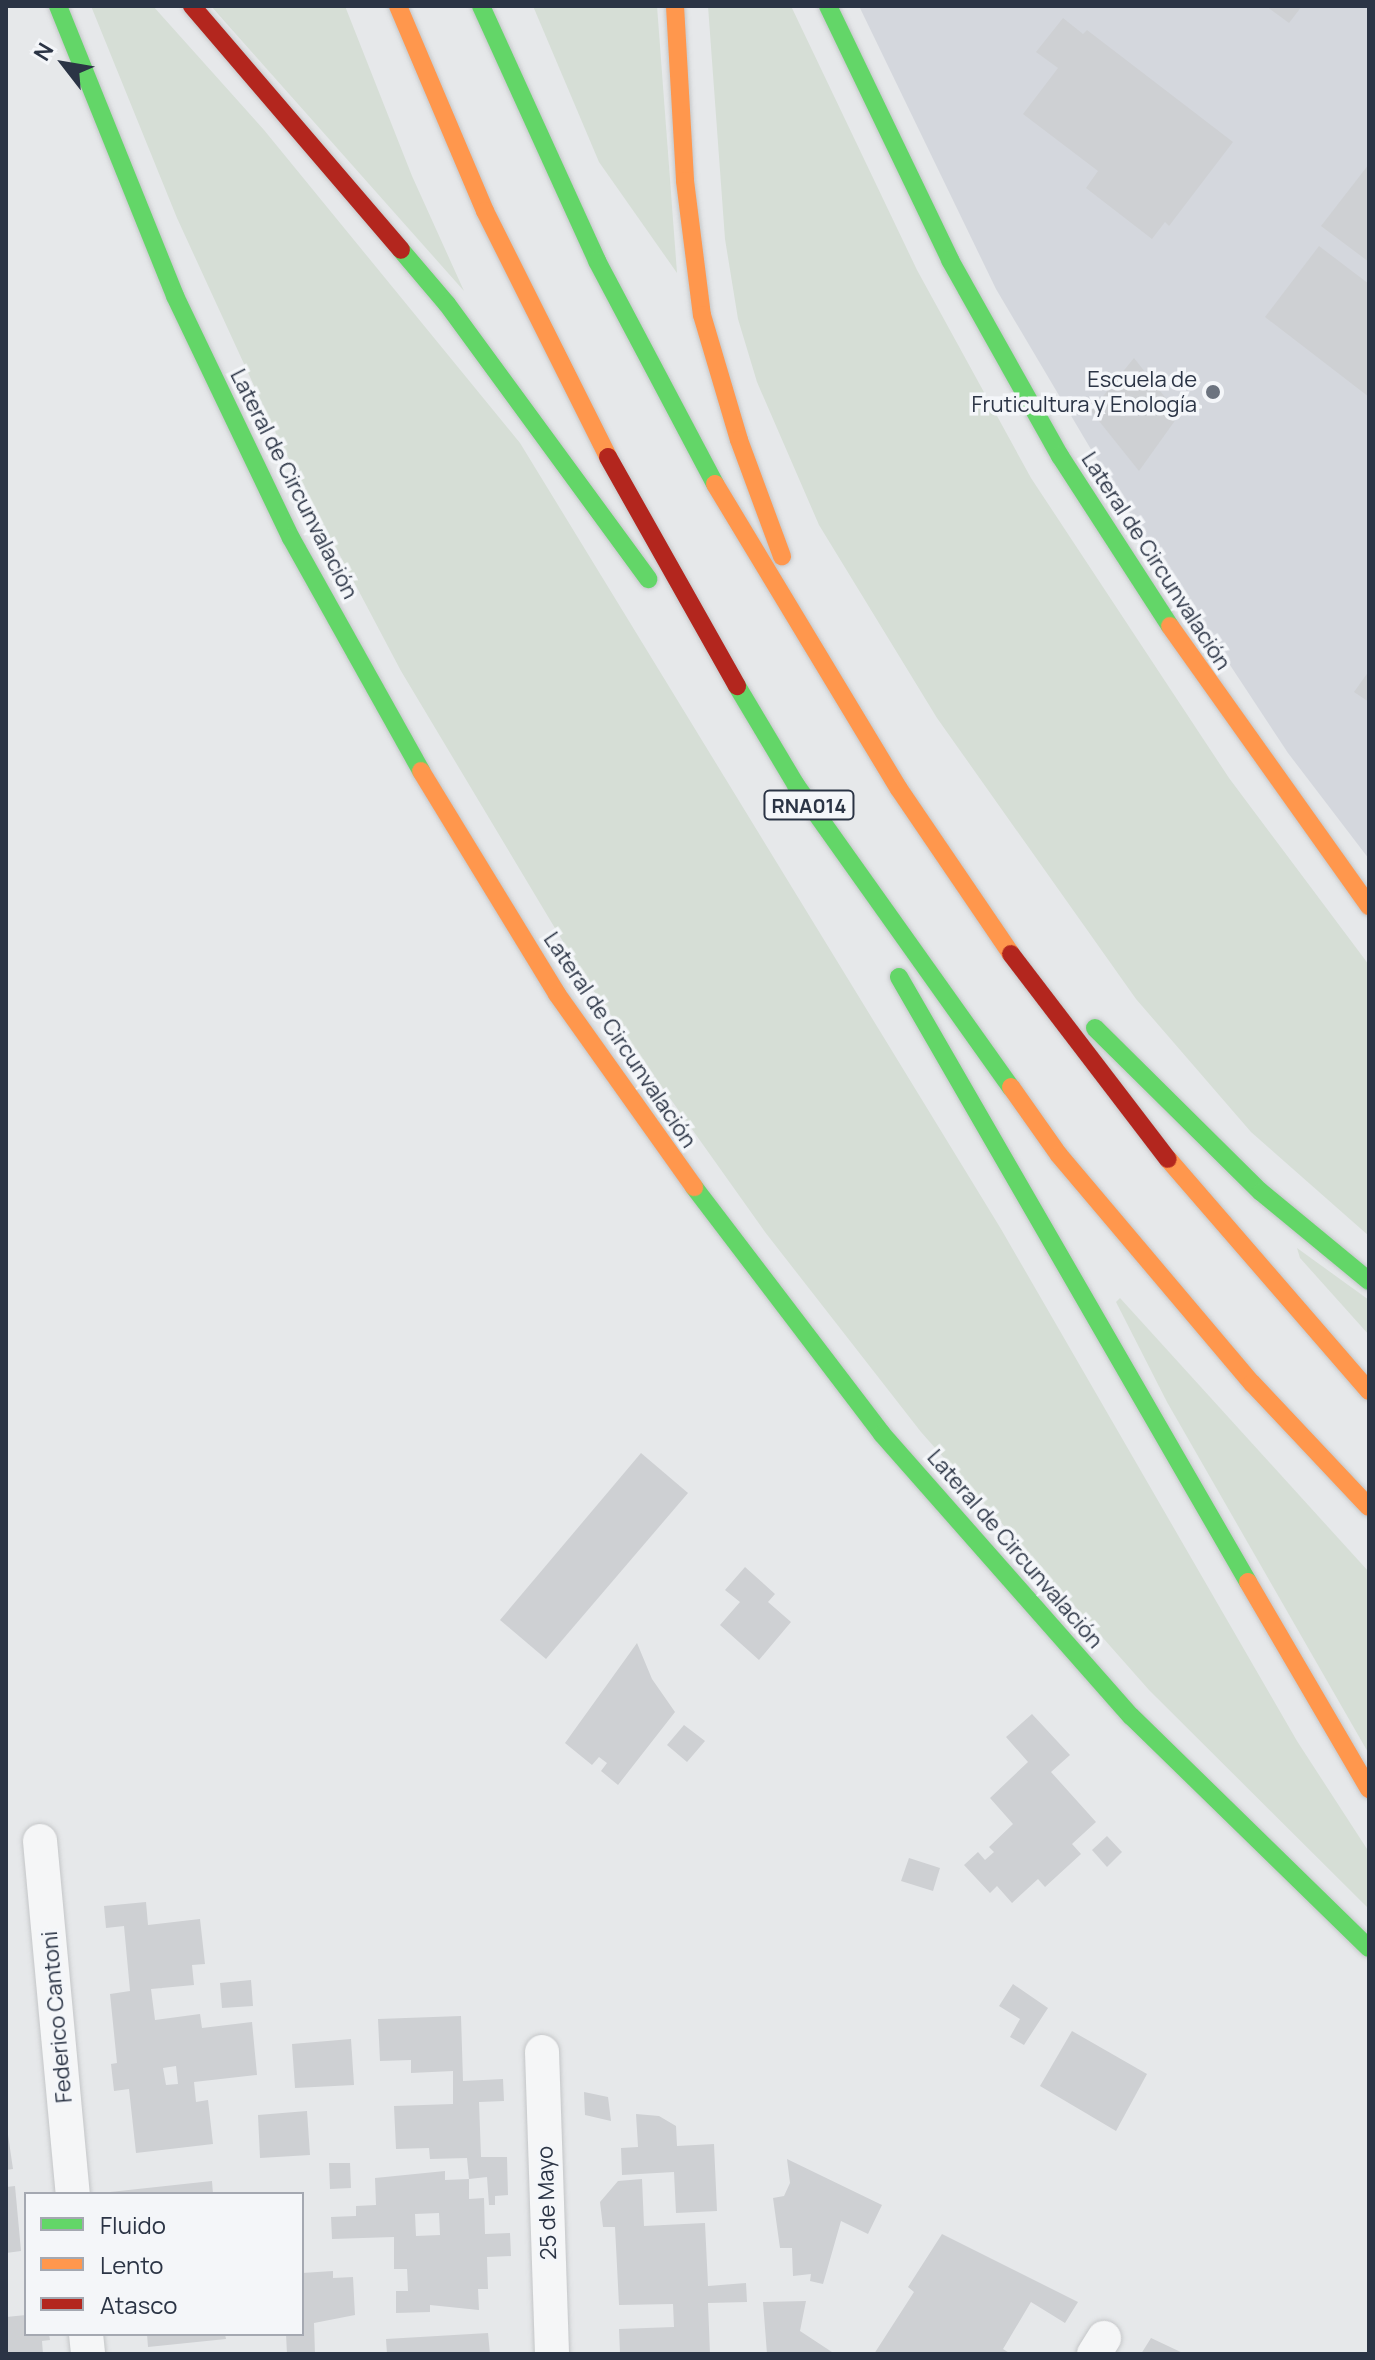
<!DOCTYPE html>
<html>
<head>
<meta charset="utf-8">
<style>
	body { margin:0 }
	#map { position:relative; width:1375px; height:2360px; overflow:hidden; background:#e6e8ea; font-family:Manrope,sans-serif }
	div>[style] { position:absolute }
	.built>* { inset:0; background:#d4d7dd }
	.green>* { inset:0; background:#d6ded6 }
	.building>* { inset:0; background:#ced0d3 }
	.roads { filter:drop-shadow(0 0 2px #c4c6c8) drop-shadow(0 0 2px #c4c6c8) }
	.street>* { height:34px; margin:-17px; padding:0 17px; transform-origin:17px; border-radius:17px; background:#f5f6f7 }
	.fast>* { height:18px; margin:-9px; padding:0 9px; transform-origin:9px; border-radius:9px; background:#63d668 }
	.slow>* { height:18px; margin:-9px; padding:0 9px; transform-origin:9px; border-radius:9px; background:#ff974d }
	.jam>* { height:18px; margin:-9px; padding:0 9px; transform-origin:9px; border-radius:9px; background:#b3261e }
	.dots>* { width:22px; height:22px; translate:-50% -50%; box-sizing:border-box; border:4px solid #f4f6f9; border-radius:50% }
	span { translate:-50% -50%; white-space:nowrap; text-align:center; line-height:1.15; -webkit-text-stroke:7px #f4f6f9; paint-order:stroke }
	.shield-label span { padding:2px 6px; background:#f4f6f9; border:2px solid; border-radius:6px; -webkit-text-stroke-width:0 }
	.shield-label { font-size:20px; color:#2b3445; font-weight:700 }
	.poi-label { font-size:22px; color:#2b3445 }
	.right { translate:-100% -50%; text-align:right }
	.street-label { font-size:22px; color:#2b3445 }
	.frame { position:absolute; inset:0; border:8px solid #2b3445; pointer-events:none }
	.legend { position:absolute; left:24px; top:2192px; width:280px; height:144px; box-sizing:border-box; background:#f4f6f9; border:2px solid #a4a8b1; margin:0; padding:10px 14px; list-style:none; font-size:24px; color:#2b3445 }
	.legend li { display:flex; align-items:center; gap:16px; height:40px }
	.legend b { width:40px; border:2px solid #a4a8b1 }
	.north { position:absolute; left:24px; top:24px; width:80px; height:80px; -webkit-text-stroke:6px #f4f6f9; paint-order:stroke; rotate:301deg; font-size:22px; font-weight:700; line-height:32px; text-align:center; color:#2b3445 }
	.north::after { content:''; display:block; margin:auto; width:28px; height:36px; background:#2b3445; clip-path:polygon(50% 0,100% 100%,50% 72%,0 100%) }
</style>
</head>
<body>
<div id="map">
	<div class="built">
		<i style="clip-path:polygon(859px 6px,1369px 6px,1369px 859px,1288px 753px,1118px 495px,996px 289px)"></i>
	</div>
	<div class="green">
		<i style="clip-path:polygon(91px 6px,153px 6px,264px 130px,520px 443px,1001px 1229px,1297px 1741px,1369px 1852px,1369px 1909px,1149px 1690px,921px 1432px,765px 1232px,586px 980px,401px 671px,279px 440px,177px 218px)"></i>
		<i style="clip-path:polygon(211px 6px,345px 6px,412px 176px,464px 291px)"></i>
		<i style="clip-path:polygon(533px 6px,657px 6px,677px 273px,599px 162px)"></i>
		<i style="clip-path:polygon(708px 6px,791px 6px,917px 270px,1031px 478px,1229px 778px,1369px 965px,1369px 1236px,1251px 1132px,1136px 999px,937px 718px,819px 525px,757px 382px,738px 319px,725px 239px)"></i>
		<i style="clip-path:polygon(1297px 1248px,1369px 1300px,1369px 1335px,1300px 1258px)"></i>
		<i style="clip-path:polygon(1120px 1298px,1369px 1572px,1369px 1754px,1167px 1402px,1116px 1302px)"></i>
	</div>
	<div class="building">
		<i style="clip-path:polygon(1266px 6px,1302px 6px,1289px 23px)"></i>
		<i style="clip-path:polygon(1063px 18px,1083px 34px,1087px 30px,1233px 142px,1169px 226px,1165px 222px,1152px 239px,1086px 188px,1098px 171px,1023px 114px,1058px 68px,1036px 52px)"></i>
		<i style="clip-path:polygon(1369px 164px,1369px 262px,1321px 226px)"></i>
		<i style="clip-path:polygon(1319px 246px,1369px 284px,1369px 397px,1265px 317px)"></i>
		<i style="clip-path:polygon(1134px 358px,1179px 415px,1139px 471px,1091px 411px)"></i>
		<i style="clip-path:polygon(1369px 671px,1369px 702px,1354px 692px)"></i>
		<i style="clip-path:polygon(641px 1453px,688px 1493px,546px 1659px,500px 1620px)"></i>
		<i style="clip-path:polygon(745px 1567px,775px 1594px,768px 1602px,791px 1622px,759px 1660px,720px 1625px,740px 1602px,725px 1590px)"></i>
		<i style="clip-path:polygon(637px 1643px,652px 1679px,675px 1712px,618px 1785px,601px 1771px,607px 1763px,599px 1757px,592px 1765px,565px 1743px)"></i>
		<i style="clip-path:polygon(1032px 1714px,1070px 1755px,1051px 1772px,1096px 1822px,1072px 1844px,1081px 1854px,1045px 1887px,1038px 1879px,1012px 1903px,997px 1886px,990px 1893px,964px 1865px,978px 1852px,985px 1860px,994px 1852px,989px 1847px,1013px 1824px,990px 1798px,1028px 1762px,1006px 1737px)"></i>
		<i style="clip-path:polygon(684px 1725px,705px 1741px,687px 1762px,667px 1745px)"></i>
		<i style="clip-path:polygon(1107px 1836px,1122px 1852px,1107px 1867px,1092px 1850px)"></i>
		<i style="clip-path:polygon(909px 1858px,940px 1868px,933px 1891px,901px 1881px)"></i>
		<i style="clip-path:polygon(evenodd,146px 1902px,148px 1925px,200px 1919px,205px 1964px,192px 1965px,194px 1985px,151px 1989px,155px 2020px,200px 2014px,202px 2028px,252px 2022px,257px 2075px,194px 2082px,196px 2102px,208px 2100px,213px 2144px,136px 2153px,129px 2089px,114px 2091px,111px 2064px,117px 2063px,110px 1994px,130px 1991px,124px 1926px,106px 1928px,104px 1906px,146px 1902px,176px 2066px,178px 2084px,166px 2085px,163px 2068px,176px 2066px)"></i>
		<i style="clip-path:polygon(251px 1980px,253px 2006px,222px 2008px,220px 1983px)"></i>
		<i style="clip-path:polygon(1013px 1984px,1048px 2008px,1024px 2045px,1010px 2037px,1020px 2019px,999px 2006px)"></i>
		<i style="clip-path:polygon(461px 2016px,463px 2081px,503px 2079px,504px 2101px,479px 2102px,481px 2157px,507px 2157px,508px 2195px,495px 2196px,495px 2205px,489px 2205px,487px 2177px,469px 2179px,467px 2158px,430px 2159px,429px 2148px,396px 2149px,394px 2106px,453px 2104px,453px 2071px,411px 2073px,411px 2060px,380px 2061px,378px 2019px)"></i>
		<i style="clip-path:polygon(1072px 2031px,1147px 2074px,1116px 2131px,1040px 2086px)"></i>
		<i style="clip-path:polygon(351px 2039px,354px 2085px,295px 2088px,292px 2044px)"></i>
		<i style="clip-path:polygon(584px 2092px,608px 2097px,611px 2121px,585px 2115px)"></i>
		<i style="clip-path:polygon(307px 2111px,310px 2155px,260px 2158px,258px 2115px)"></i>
		<i style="clip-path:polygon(636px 2114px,659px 2116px,676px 2126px,677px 2146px,714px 2144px,717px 2211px,676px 2213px,674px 2172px,622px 2175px,621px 2148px,638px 2147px)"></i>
		<i style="clip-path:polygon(6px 2121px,13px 2169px,6px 2170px)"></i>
		<i style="clip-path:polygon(787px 2159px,882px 2205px,868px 2234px,841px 2221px,823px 2284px,810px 2281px,811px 2274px,793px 2276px,792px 2248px,780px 2248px,773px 2198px,784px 2196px,790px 2183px)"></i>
		<i style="clip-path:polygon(329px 2163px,350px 2163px,351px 2188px,330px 2189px)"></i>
		<i style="clip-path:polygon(evenodd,445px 2171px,445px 2180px,469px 2179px,469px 2199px,484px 2198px,485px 2234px,510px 2233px,511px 2256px,487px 2257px,488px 2289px,478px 2289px,479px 2310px,430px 2305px,430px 2312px,396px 2313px,396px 2291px,408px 2291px,407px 2269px,394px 2269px,394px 2237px,332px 2239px,331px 2217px,356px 2216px,356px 2206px,376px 2205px,375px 2178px,445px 2171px,439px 2213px,440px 2235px,416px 2236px,415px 2214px,439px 2213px)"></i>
		<i style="clip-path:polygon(642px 2179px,644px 2226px,705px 2223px,708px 2286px,746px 2283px,747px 2302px,708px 2303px,710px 2354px,620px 2354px,619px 2329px,674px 2327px,673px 2304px,619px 2305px,615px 2227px,603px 2227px,600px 2202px,618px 2181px)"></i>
		<i style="clip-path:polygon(212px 2181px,213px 2194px,110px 2194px,110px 2192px)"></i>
		<i style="clip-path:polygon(15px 2186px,21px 2251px,6px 2253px,6px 2187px)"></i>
		<i style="clip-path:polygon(942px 2234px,1078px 2302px,1065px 2323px,1031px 2302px,1003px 2349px,1011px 2354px,874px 2354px,914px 2292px,908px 2287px)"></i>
		<i style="clip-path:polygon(333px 2271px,333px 2278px,353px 2277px,355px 2315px,314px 2323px,315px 2354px,287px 2354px,286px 2334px,302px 2334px,302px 2273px)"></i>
		<i style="clip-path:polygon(806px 2301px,800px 2331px,835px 2354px,767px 2354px,763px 2302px)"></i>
		<i style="clip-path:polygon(26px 2315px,26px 2334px,49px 2334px,50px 2340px,42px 2341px,43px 2354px,6px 2354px,6px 2317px)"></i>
		<i style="clip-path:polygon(488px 2333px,490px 2354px,387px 2354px,386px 2339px)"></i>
		<i style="clip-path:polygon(147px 2334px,225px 2334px,226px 2339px,148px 2347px)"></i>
		<i style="clip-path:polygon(1151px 2338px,1185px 2354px,1141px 2354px)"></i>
	</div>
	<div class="roads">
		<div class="street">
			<i style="left:40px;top:1841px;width:355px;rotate:84.7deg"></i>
			<i style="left:542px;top:2052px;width:302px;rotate:88.1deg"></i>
			<i style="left:86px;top:2334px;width:20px;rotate:84deg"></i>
			<i style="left:1094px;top:2354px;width:19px;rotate:-58deg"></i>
		</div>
		<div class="fast">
			<i style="left:58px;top:6px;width:313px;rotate:68deg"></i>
			<i style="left:175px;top:296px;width:268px;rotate:64.4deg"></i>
			<i style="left:291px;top:538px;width:267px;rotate:60.8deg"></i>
			<i style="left:481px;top:6px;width:280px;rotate:65.5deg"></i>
			<i style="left:597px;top:261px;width:252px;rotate:62.1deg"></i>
			<i style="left:828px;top:6px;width:282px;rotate:64.3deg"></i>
			<i style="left:950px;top:260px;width:225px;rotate:60.7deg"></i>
			<i style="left:1060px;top:456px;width:202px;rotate:57.1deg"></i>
			<i style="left:401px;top:250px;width:71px;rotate:49.6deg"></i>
			<i style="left:447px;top:304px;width:341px;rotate:53.8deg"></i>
			<i style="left:737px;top:686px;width:115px;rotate:59.2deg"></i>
			<i style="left:796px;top:785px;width:371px;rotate:54.6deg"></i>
			<i style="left:899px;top:977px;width:698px;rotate:60.02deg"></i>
			<i style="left:1095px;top:1028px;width:233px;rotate:44.7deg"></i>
			<i style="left:1261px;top:1192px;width:140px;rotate:39.5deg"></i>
			<i style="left:694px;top:1187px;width:310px;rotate:52.7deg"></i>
			<i style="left:882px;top:1434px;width:376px;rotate:48.6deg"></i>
			<i style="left:1131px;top:1716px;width:332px;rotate:44.3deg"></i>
		</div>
		<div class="slow">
			<i style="left:398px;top:6px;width:223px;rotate:67deg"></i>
			<i style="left:485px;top:211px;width:275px;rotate:63.4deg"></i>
			<i style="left:675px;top:6px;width:175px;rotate:86.7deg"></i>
			<i style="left:685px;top:181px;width:135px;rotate:82.8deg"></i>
			<i style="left:702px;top:315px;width:130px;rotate:73.5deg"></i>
			<i style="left:739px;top:440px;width:124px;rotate:69.7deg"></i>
			<i style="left:715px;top:484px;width:356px;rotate:58.9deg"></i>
			<i style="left:899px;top:789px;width:199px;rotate:55.8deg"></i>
			<i style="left:1170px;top:626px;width:344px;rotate:54.6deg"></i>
			<i style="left:421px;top:771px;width:261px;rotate:58.6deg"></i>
			<i style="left:557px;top:994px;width:237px;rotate:54.6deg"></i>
			<i style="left:1011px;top:1087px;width:83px;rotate:54.8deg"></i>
			<i style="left:1059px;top:1155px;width:299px;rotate:49.8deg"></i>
			<i style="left:1252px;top:1383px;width:170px;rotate:46.7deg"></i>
			<i style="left:1168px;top:1159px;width:307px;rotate:49.1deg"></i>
			<i style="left:1248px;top:1582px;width:240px;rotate:59.7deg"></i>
		</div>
		<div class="jam">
			<i style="left:192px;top:6px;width:321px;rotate:49.4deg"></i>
			<i style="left:608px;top:457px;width:263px;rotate:60.6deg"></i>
			<i style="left:1011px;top:954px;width:258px;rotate:52.6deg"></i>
		</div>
	</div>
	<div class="dots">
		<i style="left:1213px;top:392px;background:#6c737f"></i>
	</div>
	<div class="shield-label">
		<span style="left:809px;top:805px">RNA014</span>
	</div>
	<div class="poi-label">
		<span class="right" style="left:1197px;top:392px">Escuela de<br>Fruticultura y Enología</span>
	</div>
	<div class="street-label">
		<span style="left:294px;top:484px;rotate:63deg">Lateral de Circunvalación</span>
		<span style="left:1156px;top:561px;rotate:57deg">Lateral de Circunvalación</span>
		<span style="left:620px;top:1040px;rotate:56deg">Lateral de Circunvalación</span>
		<span style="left:1015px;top:1549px;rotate:49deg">Lateral de Circunvalación</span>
		<span style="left:57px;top:2017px;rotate:-95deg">Federico Cantoni</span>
		<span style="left:547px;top:2203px;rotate:-92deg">25 de Mayo</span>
	</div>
	<div class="frame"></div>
	<ul class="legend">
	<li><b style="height:10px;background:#63d668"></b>Fluido</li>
	<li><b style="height:10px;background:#ff974d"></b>Lento</li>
	<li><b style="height:10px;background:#b3261e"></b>Atasco</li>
	</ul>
	<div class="north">N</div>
</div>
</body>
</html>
